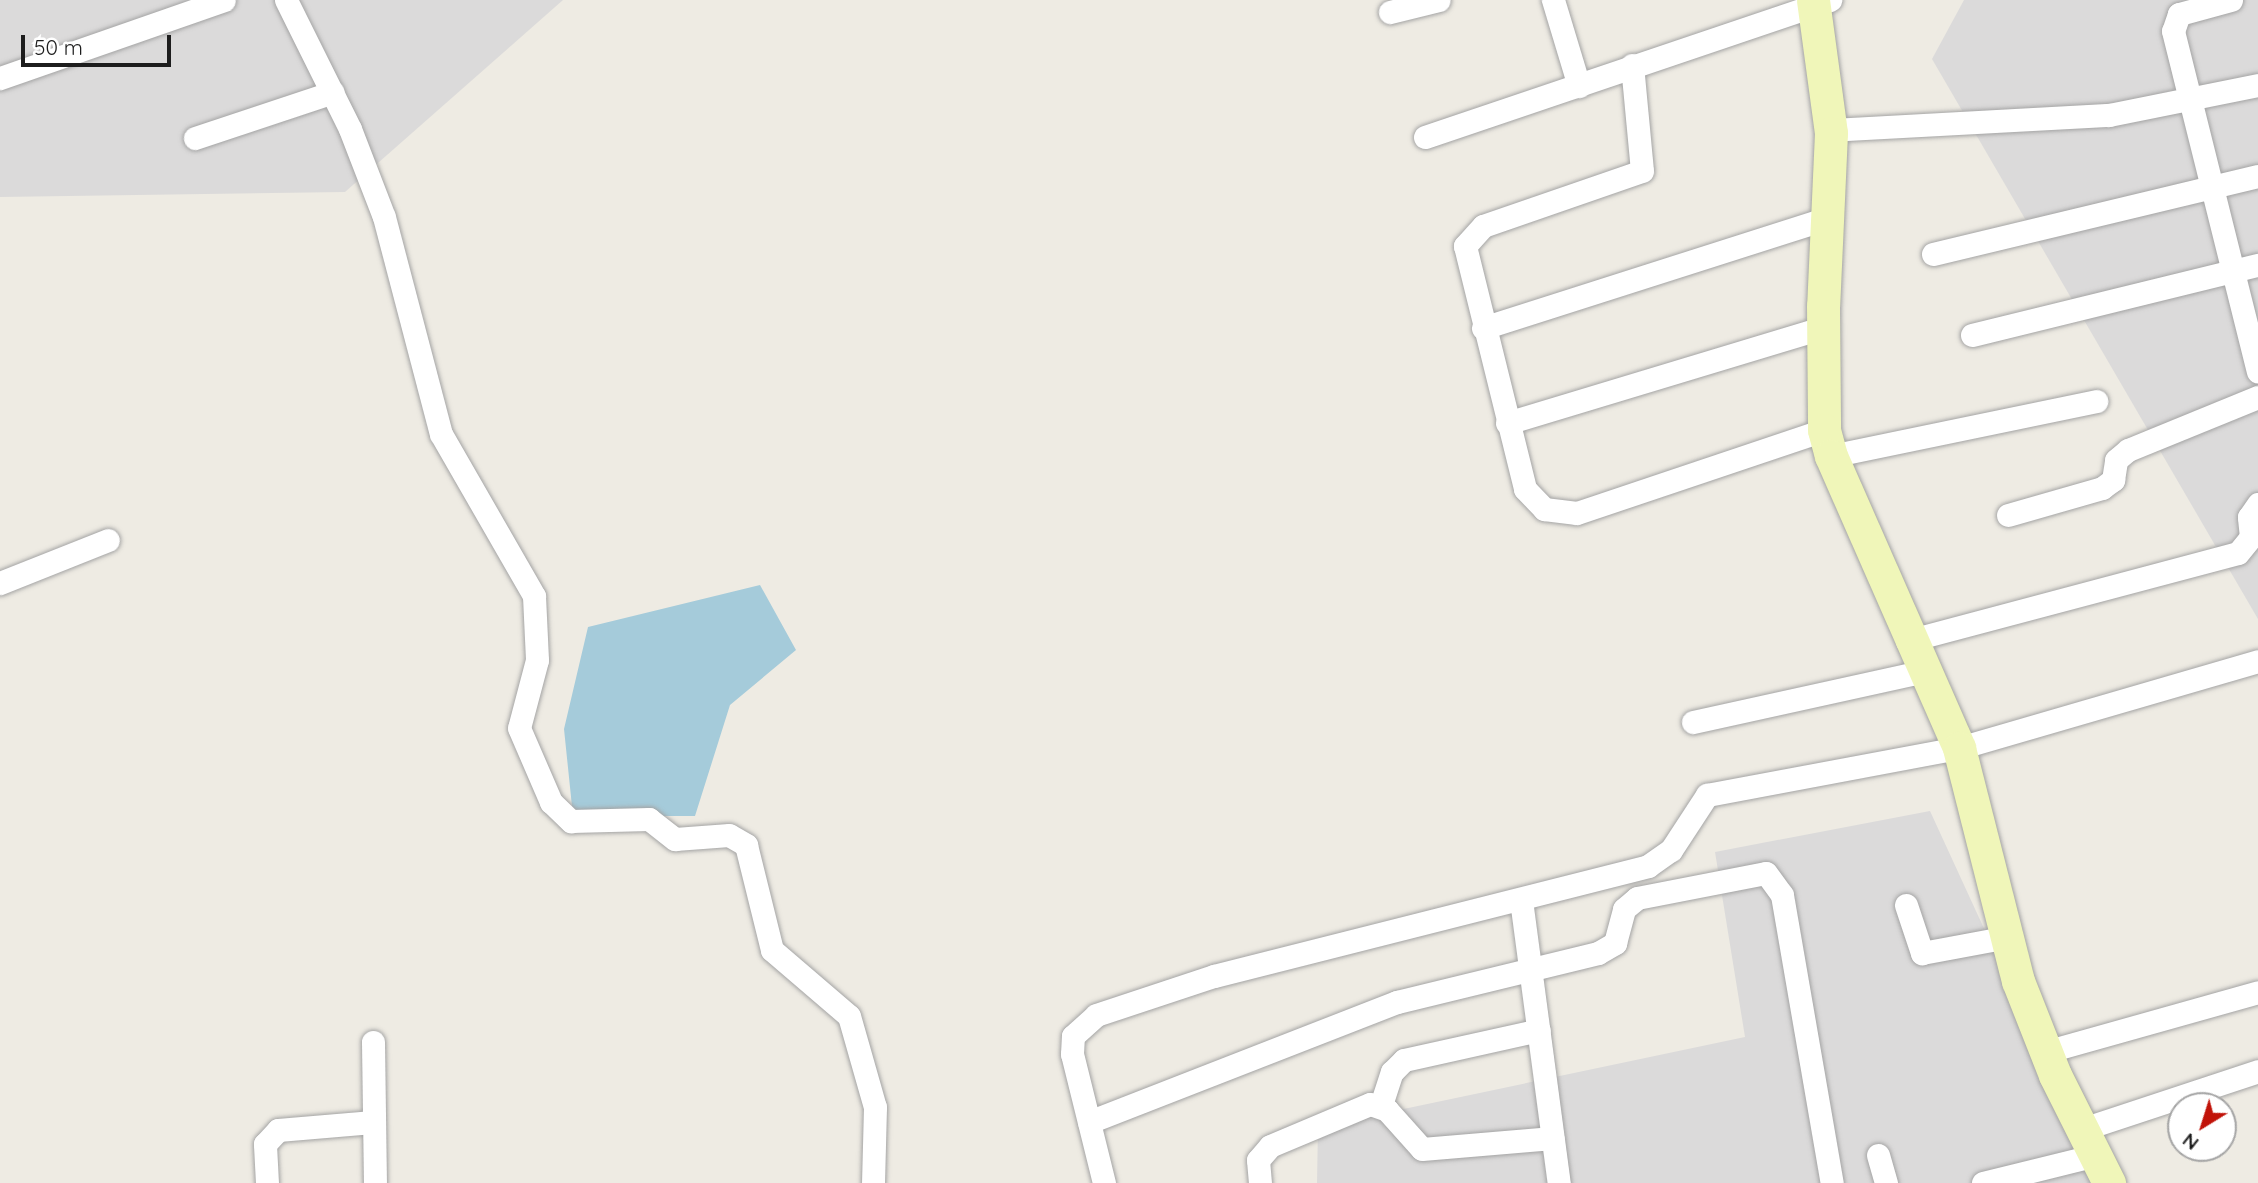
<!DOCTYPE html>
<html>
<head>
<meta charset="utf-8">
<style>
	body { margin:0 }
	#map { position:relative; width:2258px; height:1183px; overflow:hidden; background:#eeebe3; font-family:Quicksand,sans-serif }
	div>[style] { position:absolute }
	.residential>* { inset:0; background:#dbdada }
	.water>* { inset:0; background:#a5cbda }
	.roads { filter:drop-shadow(0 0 2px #a4a4a4) drop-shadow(0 0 2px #a4a4a4) }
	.street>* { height:23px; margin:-11.5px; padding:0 11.5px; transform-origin:11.5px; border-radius:11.5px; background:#fff }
	.secondary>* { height:33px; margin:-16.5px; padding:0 16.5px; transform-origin:16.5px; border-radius:16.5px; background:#f0f6b9 }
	span { translate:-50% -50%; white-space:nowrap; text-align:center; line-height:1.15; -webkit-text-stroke:5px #fff; paint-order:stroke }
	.north { position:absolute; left:2167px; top:1092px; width:70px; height:70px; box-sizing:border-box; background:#fff; border:2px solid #a5a5a5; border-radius:50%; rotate:218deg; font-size:19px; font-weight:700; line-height:28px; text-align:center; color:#1d1d1d }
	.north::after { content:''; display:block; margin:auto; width:24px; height:32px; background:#c11309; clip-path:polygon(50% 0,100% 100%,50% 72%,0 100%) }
	.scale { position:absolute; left:21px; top:35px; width:150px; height:32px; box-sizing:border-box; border:4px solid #1d1d1d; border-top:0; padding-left:9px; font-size:21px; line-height:24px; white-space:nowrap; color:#1d1d1d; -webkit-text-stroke:5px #fff; paint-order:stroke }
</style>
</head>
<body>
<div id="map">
	<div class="residential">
		<i style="clip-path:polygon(0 0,563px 0,345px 192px,0 197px)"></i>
		<i style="clip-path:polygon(1964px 0,2258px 0,2258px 619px,1932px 59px)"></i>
		<i style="clip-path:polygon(1930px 811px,2101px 1183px,1317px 1183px,1318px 1127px,1745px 1037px,1715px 852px)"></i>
	</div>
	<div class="water">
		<i style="clip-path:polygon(760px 585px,796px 650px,730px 705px,695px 816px,573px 816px,564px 729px,588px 627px)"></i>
	</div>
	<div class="roads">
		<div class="street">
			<i style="left:286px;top:0;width:144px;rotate:63.6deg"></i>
			<i style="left:350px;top:129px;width:94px;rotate:68.9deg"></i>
			<i style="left:384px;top:217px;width:224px;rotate:75.3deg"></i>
			<i style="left:441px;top:434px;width:187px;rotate:60.1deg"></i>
			<i style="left:534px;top:596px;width:64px;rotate:87.3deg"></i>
			<i style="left:537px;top:660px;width:70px;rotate:104.8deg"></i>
			<i style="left:519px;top:728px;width:81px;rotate:66.6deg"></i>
			<i style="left:551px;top:802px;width:28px;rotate:44deg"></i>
			<i style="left:571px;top:821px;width:78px;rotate:-1.5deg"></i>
			<i style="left:649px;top:819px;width:33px;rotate:38deg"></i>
			<i style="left:675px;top:839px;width:54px;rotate:-4.2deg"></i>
			<i style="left:729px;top:835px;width:20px;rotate:30deg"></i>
			<i style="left:746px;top:845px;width:108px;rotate:76.1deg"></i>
			<i style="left:772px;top:950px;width:101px;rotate:40.6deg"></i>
			<i style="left:849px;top:1016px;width:95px;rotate:74.1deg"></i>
			<i style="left:875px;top:1107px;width:76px;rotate:91.5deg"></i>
			<i style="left:1553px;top:0;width:90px;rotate:73.2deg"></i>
			<i style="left:2231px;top:0;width:54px;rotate:164.9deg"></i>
			<i style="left:2179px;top:14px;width:18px;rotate:109deg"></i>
			<i style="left:2173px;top:31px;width:351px;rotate:76deg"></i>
			<i style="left:1390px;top:12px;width:50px;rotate:-13.8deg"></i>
			<i style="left:1632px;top:65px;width:106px;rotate:84.6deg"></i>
			<i style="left:1642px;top:171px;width:168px;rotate:160.9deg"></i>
			<i style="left:1483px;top:226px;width:27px;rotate:132deg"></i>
			<i style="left:1465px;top:246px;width:250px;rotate:76.1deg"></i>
			<i style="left:1525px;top:489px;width:28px;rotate:46deg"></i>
			<i style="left:1544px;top:509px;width:33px;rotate:7deg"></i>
			<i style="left:1577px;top:513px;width:261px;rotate:-18.6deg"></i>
			<i style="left:0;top:78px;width:237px;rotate:-19.2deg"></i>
			<i style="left:1830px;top:130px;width:279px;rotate:-3.1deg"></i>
			<i style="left:2109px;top:115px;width:152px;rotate:-11.4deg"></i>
			<i style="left:1425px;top:137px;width:428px;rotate:-18.7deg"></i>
			<i style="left:195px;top:138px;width:145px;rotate:-18.4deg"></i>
			<i style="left:1933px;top:254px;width:334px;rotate:-13.5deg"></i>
			<i style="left:1483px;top:328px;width:361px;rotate:-17.7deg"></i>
			<i style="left:1972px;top:335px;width:294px;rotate:-13.8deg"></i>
			<i style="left:1507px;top:423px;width:331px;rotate:-16.8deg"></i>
			<i style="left:1831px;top:456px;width:271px;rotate:-11.7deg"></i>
			<i style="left:2008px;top:515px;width:98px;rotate:-16deg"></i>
			<i style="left:2102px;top:488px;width:14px;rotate:-36deg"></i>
			<i style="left:2113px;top:480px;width:20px;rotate:-81deg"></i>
			<i style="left:2116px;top:460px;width:16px;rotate:-40deg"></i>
			<i style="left:2128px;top:450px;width:140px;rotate:-22.2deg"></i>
			<i style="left:0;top:583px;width:116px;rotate:-21.7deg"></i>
			<i style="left:1907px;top:641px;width:342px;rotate:-14.9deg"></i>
			<i style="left:2238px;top:553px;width:21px;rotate:-51deg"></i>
			<i style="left:2251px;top:537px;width:20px;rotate:-96deg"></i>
			<i style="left:2249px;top:517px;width:16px;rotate:-55deg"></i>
			<i style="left:1693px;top:722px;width:233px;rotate:-12.4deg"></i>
			<i style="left:1521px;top:900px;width:286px;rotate:82.4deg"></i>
			<i style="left:1906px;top:905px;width:51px;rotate:71.6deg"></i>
			<i style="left:1922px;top:953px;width:82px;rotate:-10.5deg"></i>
			<i style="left:373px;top:1042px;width:141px;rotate:89.2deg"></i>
			<i style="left:2045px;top:1052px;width:221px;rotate:-15.7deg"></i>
			<i style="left:1381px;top:1105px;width:35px;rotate:-72deg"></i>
			<i style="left:1392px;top:1072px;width:17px;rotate:-45deg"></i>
			<i style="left:1404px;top:1060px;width:138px;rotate:-12.5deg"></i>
			<i style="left:1089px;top:1122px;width:331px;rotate:-21.3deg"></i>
			<i style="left:1397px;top:1002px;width:207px;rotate:-13.7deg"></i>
			<i style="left:1598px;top:953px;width:20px;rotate:-30deg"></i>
			<i style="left:1615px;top:943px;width:35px;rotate:-75deg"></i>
			<i style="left:1624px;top:909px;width:17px;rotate:-40deg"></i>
			<i style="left:1637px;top:898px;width:131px;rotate:-11deg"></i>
			<i style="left:1766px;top:873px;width:27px;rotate:54deg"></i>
			<i style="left:1782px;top:895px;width:292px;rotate:80.2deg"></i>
			<i style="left:2080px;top:1130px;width:188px;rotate:-18.3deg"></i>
			<i style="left:1878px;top:1155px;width:29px;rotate:74deg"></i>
			<i style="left:267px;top:1183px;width:39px;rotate:-93deg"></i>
			<i style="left:265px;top:1144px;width:19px;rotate:-47deg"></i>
			<i style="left:278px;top:1130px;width:95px;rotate:-4.8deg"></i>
			<i style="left:1104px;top:1183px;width:133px;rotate:-103.9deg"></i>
			<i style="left:1072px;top:1054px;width:18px;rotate:-87deg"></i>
			<i style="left:1073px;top:1036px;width:31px;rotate:-42deg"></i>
			<i style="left:1096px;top:1015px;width:124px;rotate:-18.3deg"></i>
			<i style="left:1214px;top:976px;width:448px;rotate:-14.2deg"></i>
			<i style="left:1648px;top:866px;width:28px;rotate:-35deg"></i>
			<i style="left:1671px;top:850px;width:66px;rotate:-56.8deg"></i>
			<i style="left:1707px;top:795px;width:256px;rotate:-10.6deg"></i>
			<i style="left:1959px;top:748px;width:311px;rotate:-16.2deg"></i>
			<i style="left:1260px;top:1183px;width:23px;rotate:-95deg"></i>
			<i style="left:1258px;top:1160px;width:18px;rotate:-49deg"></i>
			<i style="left:1270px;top:1146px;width:108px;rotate:-22.8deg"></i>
			<i style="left:1370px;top:1104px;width:18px;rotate:19deg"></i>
			<i style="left:1387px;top:1110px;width:52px;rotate:48.1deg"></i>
			<i style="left:1422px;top:1149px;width:131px;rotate:-4.8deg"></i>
			<i style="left:1983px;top:1183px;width:112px;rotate:-13.9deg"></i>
		</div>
		<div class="secondary">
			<i style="left:1813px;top:0;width:134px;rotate:82.3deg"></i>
			<i style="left:1831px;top:133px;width:173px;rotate:92.6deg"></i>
			<i style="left:1823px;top:306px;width:124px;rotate:89.5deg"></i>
			<i style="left:1824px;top:430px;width:27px;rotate:75deg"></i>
			<i style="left:1831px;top:456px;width:319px;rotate:66.3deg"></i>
			<i style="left:1959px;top:748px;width:240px;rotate:75.8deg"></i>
			<i style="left:2018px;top:981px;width:101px;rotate:68.5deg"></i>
			<i style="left:2055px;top:1075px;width:121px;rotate:63.4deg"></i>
		</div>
	</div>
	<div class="north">N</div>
	<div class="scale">50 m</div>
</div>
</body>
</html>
